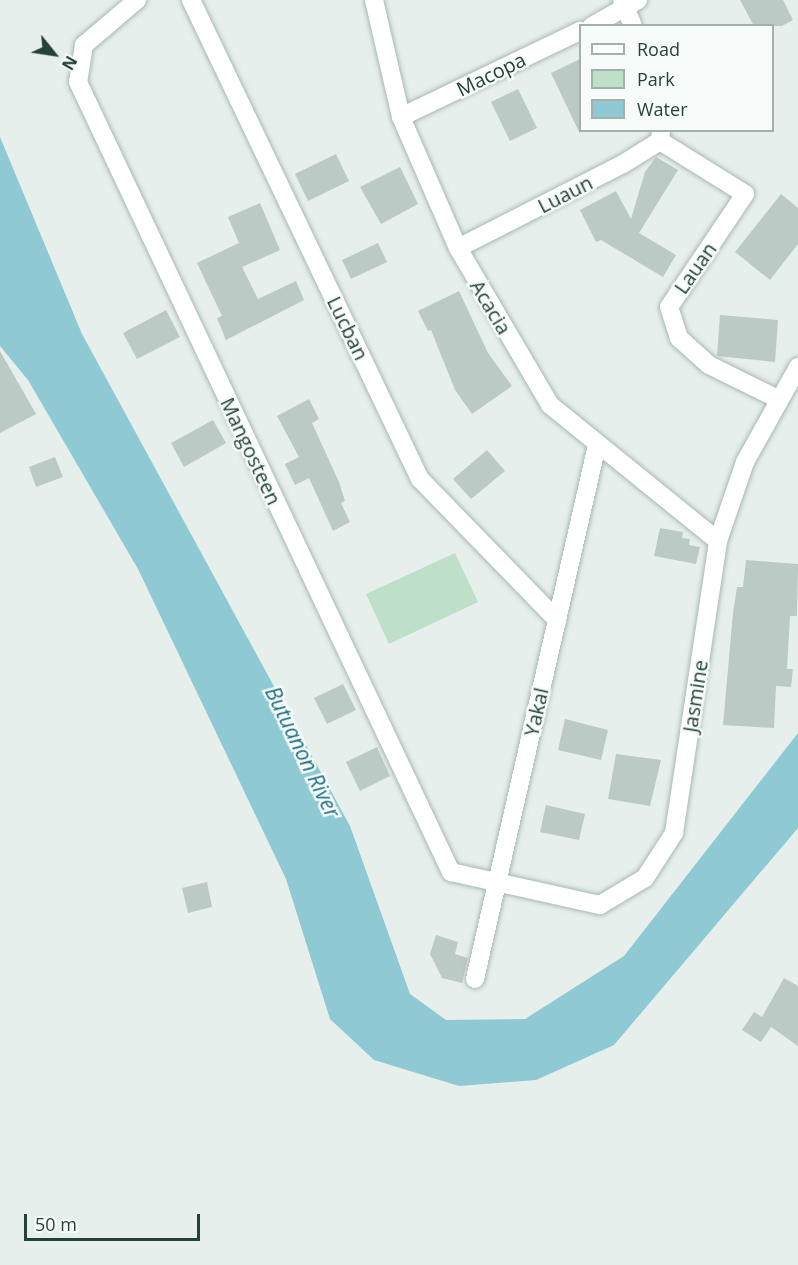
<!DOCTYPE html>
<html>
<head>
<meta charset="utf-8">
<style>
	body { margin:0 }
	#map { position:relative; width:798px; height:1265px; overflow:hidden; background:#e6efeb; font-family:"Open Sans",sans-serif }
	div>[style] { position:absolute }
	.green>* { inset:0; background:#bfe0c8 }
	.water>* { inset:0; background:#8ec9d4 }
	.building>* { inset:0; background:#bbcac4 }
	.roads { filter:drop-shadow(0 0 2px #a8b8b2) drop-shadow(0 0 2px #a8b8b2) }
	.minor>* { height:18px; margin:-9px; padding:0 9px; transform-origin:9px; border-radius:9px; background:#fff }
	span { translate:-50% -50%; white-space:nowrap; text-align:center; line-height:1.15; -webkit-text-stroke:5px #f7fbf9; paint-order:stroke }
	.street-label { font-size:20px; color:#24423a }
	.water-label { font-size:21px; color:#1c6f80; font-style:italic }
	.legend { position:absolute; left:579px; top:24px; width:195px; height:108px; box-sizing:border-box; background:#f7fbf9; border:2px solid #a3b1ad; margin:0; padding:8px 10px; list-style:none; font-size:18px; color:#24423a }
	.legend li { display:flex; align-items:center; gap:12px; height:30px }
	.legend b { width:30px; border:2px solid #a3b1ad }
	.north { position:absolute; left:24px; top:24px; width:60px; height:60px; -webkit-text-stroke:4px #f7fbf9; paint-order:stroke; rotate:120deg; font-size:16px; font-weight:700; line-height:24px; text-align:center; color:#24423a }
	.north::after { content:''; display:block; margin:auto; width:21px; height:27px; background:#24423a; clip-path:polygon(50% 0,100% 100%,50% 72%,0 100%) }
	.scale { position:absolute; left:24px; top:1214px; width:176px; height:27px; box-sizing:border-box; border:3px solid #24423a; border-top:0; padding-left:8px; font-size:18px; line-height:21px; white-space:nowrap; color:#24423a; -webkit-text-stroke:4px #f7fbf9; paint-order:stroke }
</style>
</head>
<body>
<div id="map">
	<div class="green">
		<i style="clip-path:polygon(455px 553px,478px 602px,389px 644px,366px 594px)"></i>
	</div>
	<div class="water">
		<i style="clip-path:polygon(0 137px,82px 334px,350px 826px,410px 994px,446px 1020px,525px 1019px,624px 956px,798px 733px,798px 828px,614px 1045px,536px 1080px,459px 1086px,374px 1060px,330px 1019px,286px 879px,138px 569px,28px 380px,0 346px)"></i>
	</div>
	<div class="building">
		<i style="clip-path:polygon(740px 0,783px 0,793px 20px,782px 26px,754px 26px)"></i>
		<i style="clip-path:polygon(580px 59px,580px 134px,551px 73px)"></i>
		<i style="clip-path:polygon(518px 89px,537px 128px,510px 141px,491px 102px)"></i>
		<i style="clip-path:polygon(336px 154px,349px 181px,308px 201px,295px 174px)"></i>
		<i style="clip-path:polygon(656px 157px,678px 170px,639px 233px,676px 255px,663px 277px,601px 240px,596px 242px,580px 210px,616px 191px,631px 219px,645px 172px)"></i>
		<i style="clip-path:polygon(400px 167px,418px 204px,381px 224px,360px 187px)"></i>
		<i style="clip-path:polygon(781px 194px,798px 208px,798px 244px,770px 280px,735px 252px)"></i>
		<i style="clip-path:polygon(260px 203px,280px 250px,242px 267px,258px 299px,296px 281px,304px 300px,226px 340px,217px 318px,222px 316px,197px 263px,239px 243px,228px 217px)"></i>
		<i style="clip-path:polygon(378px 243px,387px 262px,351px 279px,342px 260px)"></i>
		<i style="clip-path:polygon(459px 291px,488px 353px,512px 386px,472px 414px,455px 390px,431px 330px,428px 331px,418px 311px)"></i>
		<i style="clip-path:polygon(166px 310px,180px 337px,137px 359px,123px 333px)"></i>
		<i style="clip-path:polygon(720px 315px,778px 320px,775px 362px,717px 356px)"></i>
		<i style="clip-path:polygon(0 351px,36px 414px,0 433px)"></i>
		<i style="clip-path:polygon(309px 399px,319px 419px,312px 423px,339px 482px,345px 501px,341px 503px,350px 522px,333px 531px,309px 478px,295px 485px,285px 464px,299px 457px,277px 416px)"></i>
		<i style="clip-path:polygon(213px 420px,226px 443px,184px 467px,171px 443px)"></i>
		<i style="clip-path:polygon(487px 450px,505px 471px,471px 499px,453px 479px)"></i>
		<i style="clip-path:polygon(55px 457px,63px 477px,36px 487px,29px 467px)"></i>
		<i style="clip-path:polygon(660px 528px,683px 532px,682px 538px,690px 539px,689px 545px,700px 547px,696px 564px,654px 556px)"></i>
		<i style="clip-path:polygon(746px 560px,798px 564px,797px 616px,790px 616px,787px 669px,793px 669px,791px 687px,776px 686px,774px 728px,723px 725px,733px 613px,737px 587px,743px 587px)"></i>
		<i style="clip-path:polygon(343px 684px,356px 710px,327px 724px,314px 698px)"></i>
		<i style="clip-path:polygon(565px 719px,608px 730px,601px 760px,558px 750px)"></i>
		<i style="clip-path:polygon(377px 747px,390px 776px,360px 791px,346px 762px)"></i>
		<i style="clip-path:polygon(616px 754px,661px 760px,650px 806px,608px 799px)"></i>
		<i style="clip-path:polygon(546px 805px,585px 814px,579px 840px,540px 832px)"></i>
		<i style="clip-path:polygon(207px 882px,212px 907px,188px 913px,182px 888px)"></i>
		<i style="clip-path:polygon(436px 935px,458px 942px,455px 954px,468px 958px,462px 983px,442px 978px,430px 954px)"></i>
		<i style="clip-path:polygon(784px 978px,798px 986px,798px 1046px,771px 1027px,761px 1042px,742px 1030px,754px 1012px,762px 1017px)"></i>
	</div>
	<div class="roads">
		<div class="minor">
			<i style="left:137px;top:0;width:70px;rotate:139.7deg"></i>
			<i style="left:84px;top:45px;width:37px;rotate:99deg"></i>
			<i style="left:78px;top:82px;width:874px;rotate:64.73deg"></i>
			<i style="left:451px;top:872px;width:153px;rotate:12.5deg"></i>
			<i style="left:600px;top:905px;width:52px;rotate:-31deg"></i>
			<i style="left:645px;top:878px;width:54px;rotate:-57.2deg"></i>
			<i style="left:674px;top:833px;width:295px;rotate:-81.4deg"></i>
			<i style="left:718px;top:541px;width:83px;rotate:-71.1deg"></i>
			<i style="left:745px;top:462px;width:109px;rotate:-60.8deg"></i>
			<i style="left:191px;top:0;width:531px;rotate:64.45deg"></i>
			<i style="left:420px;top:479px;width:197px;rotate:45.8deg"></i>
			<i style="left:374px;top:0;width:120px;rotate:77deg"></i>
			<i style="left:401px;top:117px;width:143px;rotate:66.5deg"></i>
			<i style="left:458px;top:248px;width:182px;rotate:59.6deg"></i>
			<i style="left:550px;top:405px;width:216px;rotate:39deg"></i>
			<i style="left:622px;top:0;width:28px;rotate:67deg"></i>
			<i style="left:592px;top:26px;width:53px;rotate:-29.5deg"></i>
			<i style="left:401px;top:117px;width:199px;rotate:-25.7deg"></i>
			<i style="left:660px;top:141px;width:100px;rotate:31.9deg"></i>
			<i style="left:745px;top:194px;width:136px;rotate:123.9deg"></i>
			<i style="left:669px;top:307px;width:33px;rotate:72deg"></i>
			<i style="left:679px;top:338px;width:40px;rotate:42deg"></i>
			<i style="left:709px;top:365px;width:77px;rotate:26.2deg"></i>
			<i style="left:458px;top:248px;width:185px;rotate:-27deg"></i>
			<i style="left:623px;top:164px;width:44px;rotate:-31.9deg"></i>
			<i style="left:660px;top:141px;width:10px;rotate:-84deg"></i>
			<i style="left:475px;top:979px;width:548px;rotate:-77.13deg"></i>
		</div>
	</div>
	<div class="street-label">
		<span style="left:491px;top:74px;rotate:-26deg">Macopa</span>
		<span style="left:565px;top:194px;rotate:-27deg">Luaun</span>
		<span style="left:695px;top:268px;rotate:-55deg">Lauan</span>
		<span style="left:491px;top:307px;rotate:59deg">Acacia</span>
		<span style="left:348px;top:328px;rotate:64deg">Lucban</span>
		<span style="left:251px;top:451px;rotate:65deg">Mangosteen</span>
		<span style="left:695px;top:696px;rotate:-81deg">Jasmine</span>
		<span style="left:536px;top:712px;rotate:-77deg">Yakal</span>
	</div>
	<div class="water-label">
		<span style="left:303px;top:752px;rotate:64deg">Butuanon River</span>
	</div>
	<ul class="legend">
	<li><b style="height:8px;background:#fff"></b>Road</li>
	<li><b style="height:16px;background:#bfe0c8"></b>Park</li>
	<li><b style="height:16px;background:#8ec9d4"></b>Water</li>
	</ul>
	<div class="north">N</div>
	<div class="scale">50 m</div>
</div>
</body>
</html>
